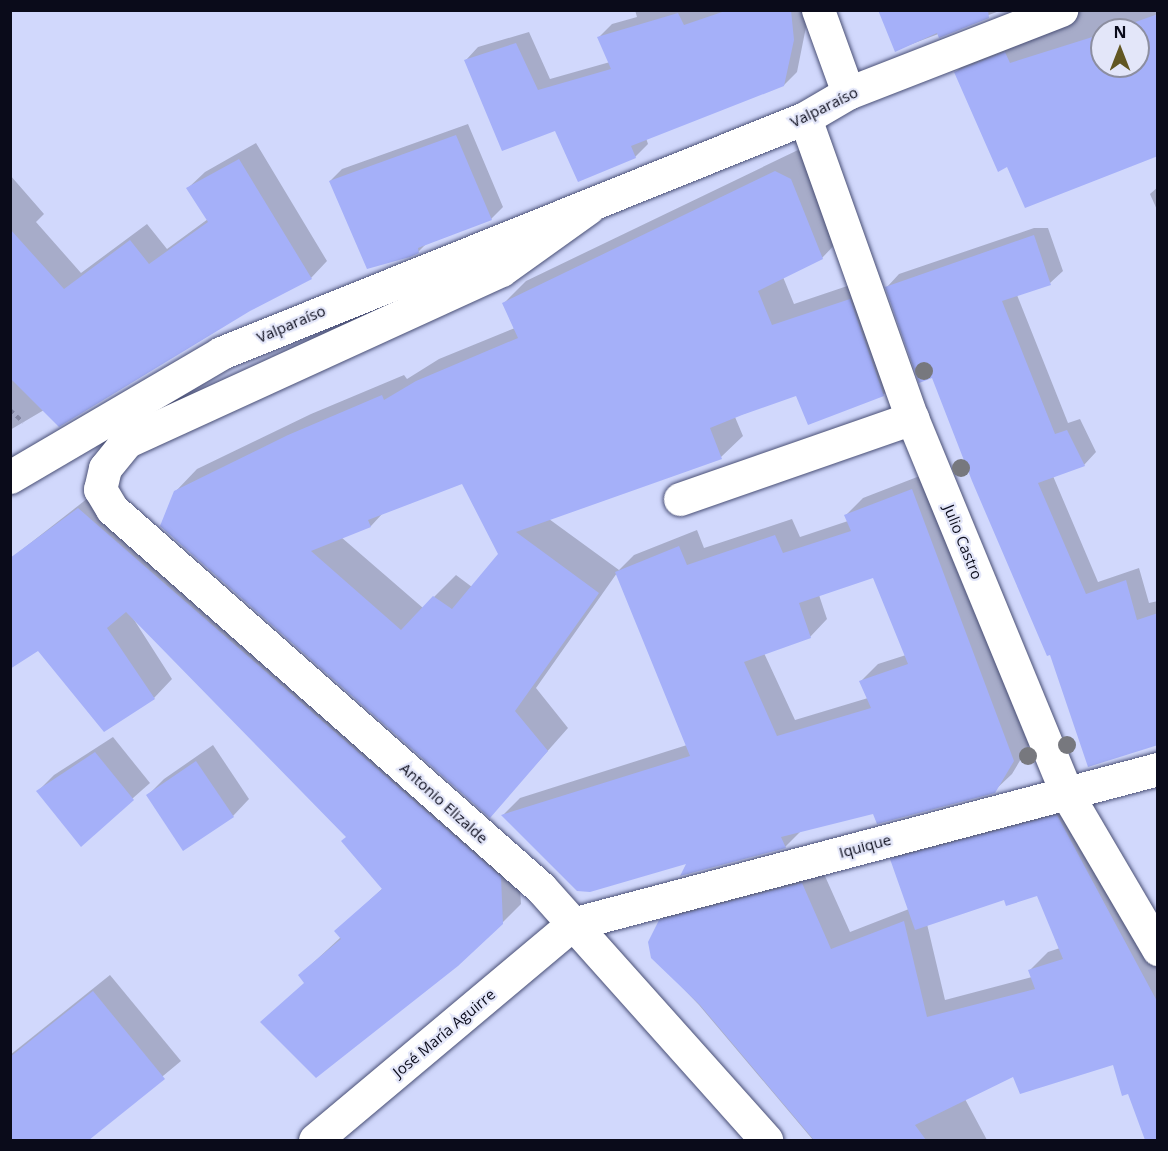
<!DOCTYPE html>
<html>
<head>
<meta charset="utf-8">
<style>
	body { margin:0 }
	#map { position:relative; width:1168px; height:1151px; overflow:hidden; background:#d1d8fc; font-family:"Open Sans",sans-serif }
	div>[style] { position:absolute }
	.shadow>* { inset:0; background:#0003 }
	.building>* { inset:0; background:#a5b0f9 }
	.path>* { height:4px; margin-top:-2px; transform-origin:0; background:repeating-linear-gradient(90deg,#8286a2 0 4.5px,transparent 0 9px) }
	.roads { filter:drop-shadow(0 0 2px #494f75) drop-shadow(0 0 2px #494f75) }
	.minor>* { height:33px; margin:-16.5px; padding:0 16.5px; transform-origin:16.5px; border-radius:16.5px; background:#fff }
	.trees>* { width:18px; height:18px; margin:-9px; border-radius:50%; background:#77787e }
	span { translate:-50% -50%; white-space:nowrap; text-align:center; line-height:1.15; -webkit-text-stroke:4.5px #e3e6f9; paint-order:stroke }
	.street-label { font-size:15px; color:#0a0b1a }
	.frame { position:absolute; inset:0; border:12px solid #0a0b1a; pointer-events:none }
	.north { position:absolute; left:1090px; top:18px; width:60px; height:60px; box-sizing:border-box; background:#e3e6f9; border:2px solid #8c8ea0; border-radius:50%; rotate:0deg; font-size:16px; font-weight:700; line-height:24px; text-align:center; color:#0a0b1a }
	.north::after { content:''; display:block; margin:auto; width:21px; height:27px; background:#625723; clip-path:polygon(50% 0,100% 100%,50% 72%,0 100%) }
</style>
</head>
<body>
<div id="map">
	<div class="shadow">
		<i style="clip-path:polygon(635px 10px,804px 10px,806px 27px,797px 72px,784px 85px,646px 138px,648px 144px,635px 157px,466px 60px,478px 47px,529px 32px,550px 79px,610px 62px,599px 37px,612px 24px,637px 17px)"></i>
		<i style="clip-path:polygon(880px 10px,1002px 10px,896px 50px)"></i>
		<i style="clip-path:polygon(evenodd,1081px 10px,1158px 10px,1158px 122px,956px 72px,974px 54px,1081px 10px,1102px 30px,1138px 30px,1138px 66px,1102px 66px,1102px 30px)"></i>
		<i style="clip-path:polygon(468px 124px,503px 207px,491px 219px,427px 243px,418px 252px,330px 181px,342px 169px)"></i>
		<i style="clip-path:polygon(256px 143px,327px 261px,311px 278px,44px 410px,10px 430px,10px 175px,44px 214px,36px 222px,81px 273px,147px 224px,167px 249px,208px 219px,188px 188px,205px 172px)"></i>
		<i style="clip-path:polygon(evenodd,798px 150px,813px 157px,843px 236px,822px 258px,783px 277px,794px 304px,871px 278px,905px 373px,883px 395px,797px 394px,735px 417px,743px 436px,721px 457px,549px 519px,619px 570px,634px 555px,697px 530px,704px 548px,792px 519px,800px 537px,848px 521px,846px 515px,863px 498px,930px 472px,1031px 742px,1012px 774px,994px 791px,874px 812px,802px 830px,785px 847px,683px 874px,689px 861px,503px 815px,520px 798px,687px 745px,617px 573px,536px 688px,568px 728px,490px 816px,175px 492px,197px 469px,311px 414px,404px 375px,407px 379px,439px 359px,515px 328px,504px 303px,526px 281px,798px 150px,463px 482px,500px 554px,472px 587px,456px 575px,423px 608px,341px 537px,371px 526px,383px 513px,463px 482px,798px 150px,874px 576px,906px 655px,878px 664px,861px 681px,868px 698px,795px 720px,764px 653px,810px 637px,827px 619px,819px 595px,874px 576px)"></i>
		<i style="clip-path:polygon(1158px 187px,1158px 212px,1150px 194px)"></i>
		<i style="clip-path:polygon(1034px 228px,1048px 228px,1063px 271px,1050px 283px,1017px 295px,1068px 423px,1080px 419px,1096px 452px,1084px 465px,1053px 476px,1098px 582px,1139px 568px,1149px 603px,1158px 601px,1158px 744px,1051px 653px,933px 376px,887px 287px,899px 274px)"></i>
		<i style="clip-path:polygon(97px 491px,518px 859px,521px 904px,502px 923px,306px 982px,300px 975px,341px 937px,336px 931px,383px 888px,347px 837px,131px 615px,172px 679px,154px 698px,10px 559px)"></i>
		<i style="clip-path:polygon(113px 737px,150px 783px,81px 844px,38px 791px,54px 775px)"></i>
		<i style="clip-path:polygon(213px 745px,249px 799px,233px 816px,148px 795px,164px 779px)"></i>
		<i style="clip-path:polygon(evenodd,1076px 797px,1158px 949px,1158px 1140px,1152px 1140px,1114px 1063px,1014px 1075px,965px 1099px,987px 1140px,813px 1140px,699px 1005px,653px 957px,660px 921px,679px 902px,820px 865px,850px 932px,909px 909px,891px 860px,910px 841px,1076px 797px,1037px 894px,1060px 948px,1048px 952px,1030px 970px,1032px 977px,945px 1000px,927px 924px,1005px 899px,1037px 894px)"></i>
		<i style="clip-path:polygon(110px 975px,181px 1061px,86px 1140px,10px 1140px,10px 1055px)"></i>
	</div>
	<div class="building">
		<i style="clip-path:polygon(728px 10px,791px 10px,794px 40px,784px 86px,631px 146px,636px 158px,578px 182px,555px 131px,502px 151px,464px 60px,516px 43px,538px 90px,611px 69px,597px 37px,678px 13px,684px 25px)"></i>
		<i style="clip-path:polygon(878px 10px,988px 10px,989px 18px,939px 38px,937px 33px,895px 52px)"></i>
		<i style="clip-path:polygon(1158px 14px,1158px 156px,1025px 208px,1007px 167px,998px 172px,954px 72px,1005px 52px,1010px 63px,1102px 34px,1102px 66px,1138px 66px,1138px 30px,1113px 30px)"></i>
		<i style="clip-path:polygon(456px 135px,492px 220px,418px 248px,419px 253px,410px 257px,367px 269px,329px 181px)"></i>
		<i style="clip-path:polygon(239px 159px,312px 279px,250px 311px,59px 427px,10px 378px,10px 229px,64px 289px,130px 240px,149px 264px,208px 222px,186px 188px)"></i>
		<i style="clip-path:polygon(evenodd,775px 171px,791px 179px,823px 259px,758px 291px,772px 325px,850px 299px,884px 396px,808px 425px,796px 396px,742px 415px,710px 428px,722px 459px,516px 532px,599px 593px,515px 711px,548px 751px,490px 818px,160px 526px,174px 491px,288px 435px,382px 395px,384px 400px,416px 381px,518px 338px,502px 303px,775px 171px,462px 484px,498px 554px,452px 609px,433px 596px,401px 630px,311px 551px,371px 527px,368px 520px,462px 484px)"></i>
		<i style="clip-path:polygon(1034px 235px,1051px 285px,1002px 301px,1055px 434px,1067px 430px,1085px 466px,1038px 483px,1086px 594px,1126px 580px,1137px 620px,1158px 613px,1158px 745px,1088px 767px,1050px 655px,1047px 656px,972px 481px,932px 378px,919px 383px,885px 287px)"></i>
		<i style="clip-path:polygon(evenodd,912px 489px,1014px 761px,995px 793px,877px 824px,873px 814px,781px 837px,786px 848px,680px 876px,686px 864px,590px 892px,577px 891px,501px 815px,690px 756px,615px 572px,679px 546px,687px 565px,775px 535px,783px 553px,851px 531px,844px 515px,912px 489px,873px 578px,908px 664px,859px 681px,871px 708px,777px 736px,744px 662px,811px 638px,799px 603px,873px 578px)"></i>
		<i style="clip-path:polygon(78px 508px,501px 877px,503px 924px,458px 966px,316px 1078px,260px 1022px,304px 983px,298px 975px,341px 939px,334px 931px,382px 889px,341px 841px,346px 837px,126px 612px,107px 628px,155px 699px,104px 732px,38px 651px,10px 669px,10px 558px)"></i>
		<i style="clip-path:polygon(95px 752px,134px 800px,81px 847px,36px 791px)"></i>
		<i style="clip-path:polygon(196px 761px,234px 817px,183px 851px,146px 795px)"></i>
		<i style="clip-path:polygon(1057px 815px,1158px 1003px,1158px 1140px,1145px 1140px,1128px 1094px,1122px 1096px,1113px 1065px,1020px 1094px,1013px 1077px,915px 1125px,926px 1140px,814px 1140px,700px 1005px,651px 958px,648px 942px,659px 920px,802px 883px,831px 949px,904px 921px,927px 1017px,1035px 989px,1028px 970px,1063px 959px,1037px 896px,1006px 906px,1004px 900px,915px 930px,890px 859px)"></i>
		<i style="clip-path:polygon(93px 991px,165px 1079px,89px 1140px,10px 1140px,10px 1057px)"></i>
	</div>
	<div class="path">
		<i style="left:10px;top:410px;width:18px;rotate:43deg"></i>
	</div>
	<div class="roads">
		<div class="minor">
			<i style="left:818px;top:10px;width:88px;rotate:70.1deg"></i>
			<i style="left:805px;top:118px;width:319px;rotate:70.4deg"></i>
			<i style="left:912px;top:418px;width:407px;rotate:67.6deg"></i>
			<i style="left:1067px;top:794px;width:180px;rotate:59.6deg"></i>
			<i style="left:588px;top:208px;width:107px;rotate:144.5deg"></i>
			<i style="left:501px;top:270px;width:411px;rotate:155.4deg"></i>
			<i style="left:127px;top:441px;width:35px;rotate:129deg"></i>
			<i style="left:105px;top:468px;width:22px;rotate:103deg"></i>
			<i style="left:100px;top:489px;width:23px;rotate:59deg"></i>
			<i style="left:112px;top:509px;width:572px;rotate:41.46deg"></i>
			<i style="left:541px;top:888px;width:338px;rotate:48.2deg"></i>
			<i style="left:10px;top:477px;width:245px;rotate:-30.4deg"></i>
			<i style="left:221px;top:353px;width:630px;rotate:-21.92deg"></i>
			<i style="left:805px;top:118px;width:50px;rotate:-30.2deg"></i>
			<i style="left:848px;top:93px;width:229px;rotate:-21.3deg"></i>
			<i style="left:680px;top:499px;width:246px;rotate:-19.2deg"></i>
			<i style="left:315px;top:1140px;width:336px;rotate:-40deg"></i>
			<i style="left:572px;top:924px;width:606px;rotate:-14.82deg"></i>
		</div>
	</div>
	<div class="trees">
		<i style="left:924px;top:371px"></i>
		<i style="left:961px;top:468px"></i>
		<i style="left:1067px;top:745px"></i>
		<i style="left:1028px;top:756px"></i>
	</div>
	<div class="street-label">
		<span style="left:824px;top:107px;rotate:-26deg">Valparaíso</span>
		<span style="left:291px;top:324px;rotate:-23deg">Valparaíso</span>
		<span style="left:963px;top:542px;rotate:68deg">Julio Castro</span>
		<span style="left:444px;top:803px;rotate:42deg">Antonio Elizalde</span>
		<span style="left:865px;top:846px;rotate:-15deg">Iquique</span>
		<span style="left:444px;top:1033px;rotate:-40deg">José María Aguirre</span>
	</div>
	<div class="frame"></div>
	<div class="north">N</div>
</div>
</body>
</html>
